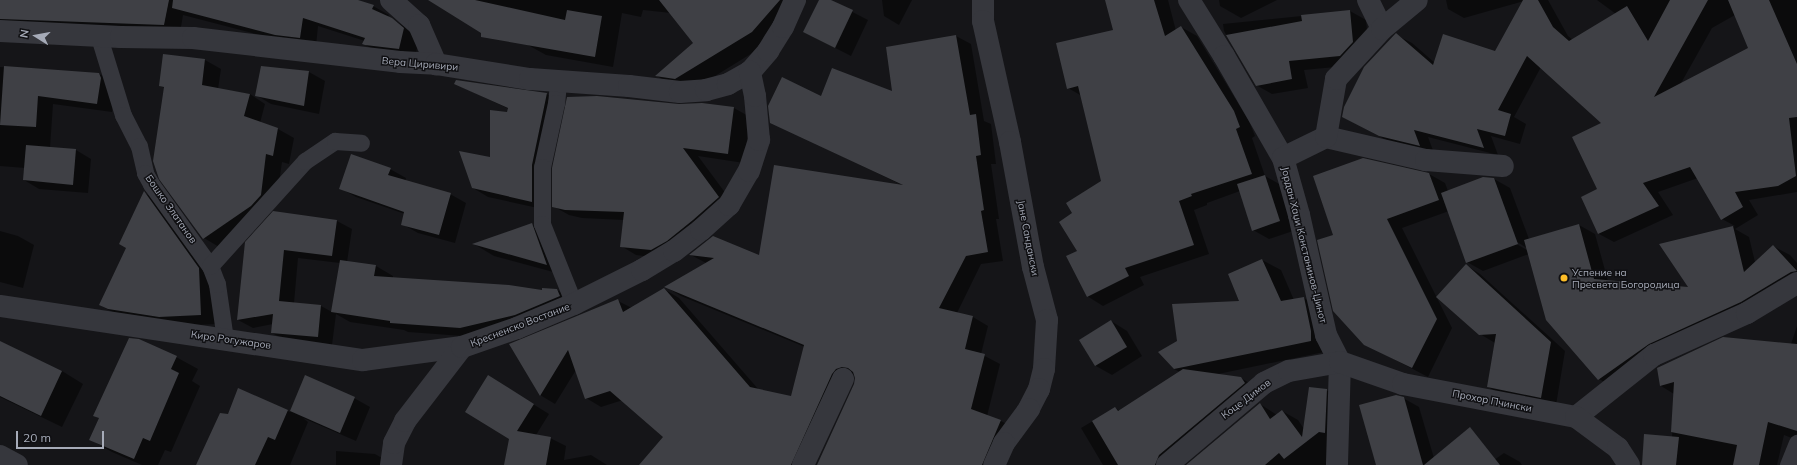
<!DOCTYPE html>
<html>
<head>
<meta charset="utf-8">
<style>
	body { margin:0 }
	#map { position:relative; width:1797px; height:465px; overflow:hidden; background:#151518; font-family:Mulish,sans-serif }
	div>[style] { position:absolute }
	.shadow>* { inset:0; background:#0007 }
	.building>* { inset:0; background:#3f4045 }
	.lane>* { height:17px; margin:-8.5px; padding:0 8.5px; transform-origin:8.5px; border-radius:8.5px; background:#36373d }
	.street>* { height:22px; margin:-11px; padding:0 11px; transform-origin:11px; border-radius:11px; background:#36373d }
	.dots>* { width:11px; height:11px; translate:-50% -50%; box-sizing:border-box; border:2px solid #101013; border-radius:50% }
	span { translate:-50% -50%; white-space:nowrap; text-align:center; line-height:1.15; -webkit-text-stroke:3px #101013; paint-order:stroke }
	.street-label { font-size:10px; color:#a6abb8 }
	.poi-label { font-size:10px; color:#a6abb8 }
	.left { translate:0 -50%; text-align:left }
	.north { position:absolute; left:16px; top:16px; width:40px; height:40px; -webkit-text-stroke:3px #101013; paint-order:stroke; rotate:281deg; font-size:11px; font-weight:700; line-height:16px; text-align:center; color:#a6abb8 }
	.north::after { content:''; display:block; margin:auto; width:14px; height:18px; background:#a6abb8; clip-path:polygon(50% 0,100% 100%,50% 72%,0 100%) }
	.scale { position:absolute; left:16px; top:431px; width:88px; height:18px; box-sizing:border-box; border:2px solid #a6abb8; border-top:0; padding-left:5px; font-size:12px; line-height:14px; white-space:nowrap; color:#a6abb8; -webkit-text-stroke:3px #101013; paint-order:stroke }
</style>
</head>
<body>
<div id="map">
	<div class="shadow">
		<i style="clip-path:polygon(0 0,355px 0,373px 6px,389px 15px,388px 17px,407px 28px,419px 38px,415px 58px,379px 53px,364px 44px,365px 41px,318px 26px,316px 46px,291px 43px,183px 15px,180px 33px,0 21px)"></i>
		<i style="clip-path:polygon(469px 0,807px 0,770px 42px,694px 89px,674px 86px,657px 76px,694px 43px,671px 13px,643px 10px,641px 17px,622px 13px,613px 67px,546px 55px,528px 45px)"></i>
		<i style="clip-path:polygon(820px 0,829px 0,868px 20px,851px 56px,804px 32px)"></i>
		<i style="clip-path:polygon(882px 0,912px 0,899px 25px,884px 16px)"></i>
		<i style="clip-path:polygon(1106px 0,1168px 0,1176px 31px,1181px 27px,1197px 36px,1249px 121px,1255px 136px,1252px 138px,1265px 176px,1281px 185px,1296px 230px,1269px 239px,1253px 230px,1240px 191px,1207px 203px,1207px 205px,1194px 210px,1209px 254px,1140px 277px,1144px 285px,1103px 306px,1087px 296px,1073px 213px,1102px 181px,1082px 96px,1068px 88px,1115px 31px)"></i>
		<i style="clip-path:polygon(1219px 0,1277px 0,1241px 18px,1220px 6px)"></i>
		<i style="clip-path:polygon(evenodd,1446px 0,1548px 0,1568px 36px,1573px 40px,1616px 14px,1597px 0,1797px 0,1797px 192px,1749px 200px,1758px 215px,1735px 229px,1749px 237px,1755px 262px,1773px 246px,1790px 255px,1797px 263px,1797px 287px,1615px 388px,1599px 379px,1529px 254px,1483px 271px,1467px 262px,1449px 211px,1402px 228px,1452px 328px,1428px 377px,1365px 344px,1335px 236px,1429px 174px,1445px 183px,1448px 191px,1494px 179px,1510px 188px,1529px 239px,1579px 225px,1595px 234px,1608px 281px,1690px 288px,1661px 245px,1735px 226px,1722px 219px,1698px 178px,1658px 192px,1673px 215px,1614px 242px,1599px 234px,1582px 197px,1599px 189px,1603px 124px,1541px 67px,1514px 117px,1526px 124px,1520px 144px,1491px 136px,1498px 155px,1428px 137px,1434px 153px,1396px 145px,1343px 117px,1396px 35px,1412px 43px,1435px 63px,1496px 52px,1524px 1px,1464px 18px,1448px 9px,1446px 0,1735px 15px,1750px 49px,1680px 85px,1712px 28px,1735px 15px,1446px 0,1514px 240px,1527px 248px,1527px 250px,1513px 242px,1514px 240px)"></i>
		<i style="clip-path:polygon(1350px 11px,1366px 20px,1369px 51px,1356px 65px,1304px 70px,1308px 88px,1272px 94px,1256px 85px,1224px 31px,1223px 24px)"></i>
		<i style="clip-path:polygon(956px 36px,971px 44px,984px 121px,991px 124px,996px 164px,991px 164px,999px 219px,996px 219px,1003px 261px,981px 264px,957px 313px,973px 317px,988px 326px,981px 354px,1000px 364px,987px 416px,1001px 421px,1016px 429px,1000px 465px,818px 465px,855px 384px,856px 376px,852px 377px,809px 465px,640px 465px,665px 437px,623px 400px,601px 407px,586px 398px,576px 370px,555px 404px,540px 395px,511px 344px,618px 301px,632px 308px,664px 289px,679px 298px,759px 390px,792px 397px,805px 347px,681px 296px,666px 287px,706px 263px,691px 255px,760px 256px,902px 185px,771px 122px,822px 97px,893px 92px)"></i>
		<i style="clip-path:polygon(164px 55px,205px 60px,221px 69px,218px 89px,250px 94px,265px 104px,260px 123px,278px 129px,294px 138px,289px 164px,282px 162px,276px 204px,219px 247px,204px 238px,165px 88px,160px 86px)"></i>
		<i style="clip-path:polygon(0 67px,99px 74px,115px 82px,116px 87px,112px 112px,53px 104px,50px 148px,76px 150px,91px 159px,88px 193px,39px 189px,24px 180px,25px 168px,0 166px)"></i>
		<i style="clip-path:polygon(262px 67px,309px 72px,325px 81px,319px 114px,271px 104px,256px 95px)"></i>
		<i style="clip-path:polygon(456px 84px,547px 94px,562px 103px,547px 174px,547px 210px,488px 197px,473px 188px,491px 158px,509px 109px)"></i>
		<i style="clip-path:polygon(702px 104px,734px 108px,750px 117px,744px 163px,698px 156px,735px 206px,667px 259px,636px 255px,621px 246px,624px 220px,582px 218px,569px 215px,553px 206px,679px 105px)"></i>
		<i style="clip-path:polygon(390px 169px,406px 178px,405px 181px,450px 194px,466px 203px,455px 243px,418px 233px,402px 224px,405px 214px,356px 197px,340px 188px)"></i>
		<i style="clip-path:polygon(144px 193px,160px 201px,215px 278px,217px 324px,175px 326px,116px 314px,100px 305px,128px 248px)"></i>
		<i style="clip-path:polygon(evenodd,273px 212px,337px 221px,352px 229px,347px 262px,376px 266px,393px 276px,393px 278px,542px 292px,557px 290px,574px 300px,476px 337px,408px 332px,404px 330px,350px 322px,336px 314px,332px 345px,287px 341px,272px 333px,273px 324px,253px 328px,238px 320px,273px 212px,298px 258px,340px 263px,332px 312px,321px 306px,294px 303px,298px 258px)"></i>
		<i style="clip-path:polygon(532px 225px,553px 237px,568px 276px,494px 256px,474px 244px)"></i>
		<i style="clip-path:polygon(0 231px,18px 236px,34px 245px,23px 288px,0 282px)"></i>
		<i style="clip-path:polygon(1262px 260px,1281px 270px,1294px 300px,1304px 298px,1322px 309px,1329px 351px,1218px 374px,1241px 378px,1259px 389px,1178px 465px,1103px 465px,1081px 428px,1115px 408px,1120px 411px,1180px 372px,1174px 369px,1241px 301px)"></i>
		<i style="clip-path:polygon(1466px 265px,1480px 274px,1565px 351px,1556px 405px,1503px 395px,1488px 387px,1495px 343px,1480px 334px)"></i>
		<i style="clip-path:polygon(1111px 321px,1127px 331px,1142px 356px,1112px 375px,1096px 366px,1081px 341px)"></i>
		<i style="clip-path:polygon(1797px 326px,1797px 440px,1784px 435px,1777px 465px,1643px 465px,1672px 438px,1674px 394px,1661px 386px,1658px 369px,1791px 344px)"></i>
		<i style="clip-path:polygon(0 342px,62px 371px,83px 384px,62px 427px,0 397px)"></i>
		<i style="clip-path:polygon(176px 357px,198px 369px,192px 381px,200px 386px,171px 452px,165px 450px,158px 465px,142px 465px,112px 452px,91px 440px,100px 418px,94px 415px)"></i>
		<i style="clip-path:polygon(488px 376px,549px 414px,536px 435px,550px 438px,566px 446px,564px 460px,591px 455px,607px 465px,505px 465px,510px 438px)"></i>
		<i style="clip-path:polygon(305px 377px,354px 398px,370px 407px,356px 441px,303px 418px,308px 422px,290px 465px,196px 465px,228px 415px,288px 411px,290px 412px)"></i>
		<i style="clip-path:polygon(1326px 390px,1342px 399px,1337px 465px,1187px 465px,1260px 404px,1277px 415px,1282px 411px,1298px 420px,1304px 429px)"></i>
		<i style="clip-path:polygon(1403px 398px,1419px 407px,1436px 465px,1377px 465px)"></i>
		<i style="clip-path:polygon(336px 451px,375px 454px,394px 465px,336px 465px)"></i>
		<i style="clip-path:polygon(1504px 453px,1520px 462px,1522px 465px,1487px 465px)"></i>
	</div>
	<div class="building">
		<i style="clip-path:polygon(0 0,169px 0,164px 25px,0 19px)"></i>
		<i style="clip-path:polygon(173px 0,358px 0,374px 5px,372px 9px,392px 18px,404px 28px,399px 49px,365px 45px,362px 44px,365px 38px,303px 18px,300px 38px,275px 35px,172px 8px)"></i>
		<i style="clip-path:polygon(428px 0,475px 0,565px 20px,567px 10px,602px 16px,595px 57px,481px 37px,481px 33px)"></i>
		<i style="clip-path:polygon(659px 0,780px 0,752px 32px,675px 79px,655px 76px,693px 43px)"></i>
		<i style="clip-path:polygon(819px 0,831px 0,853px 10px,835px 48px,803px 32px)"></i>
		<i style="clip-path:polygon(1105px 0,1154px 0,1165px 36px,1181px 26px,1234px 111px,1240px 127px,1236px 129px,1252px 174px,1191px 194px,1192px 196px,1179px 201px,1194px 245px,1125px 268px,1129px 276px,1087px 297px,1066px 256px,1077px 251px,1059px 222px,1072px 213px,1066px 203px,1101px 181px,1078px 86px,1067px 89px,1056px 43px,1113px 30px)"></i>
		<i style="clip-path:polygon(1523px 0,1538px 0,1553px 27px,1569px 41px,1627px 6px,1648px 41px,1670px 0,1708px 0,1654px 97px,1748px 48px,1728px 0,1769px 0,1797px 64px,1797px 117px,1789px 118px,1796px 176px,1778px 186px,1735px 192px,1743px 207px,1721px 220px,1690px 167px,1643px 183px,1659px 206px,1598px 234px,1581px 197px,1597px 189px,1572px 137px,1601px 123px,1527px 56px,1498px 110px,1511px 114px,1505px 136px,1477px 129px,1484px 148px,1414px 130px,1420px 146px,1379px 136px,1342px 117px,1344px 107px,1364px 67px,1396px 33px,1433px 65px,1443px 34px,1495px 51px)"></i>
		<i style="clip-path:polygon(1350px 10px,1353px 42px,1340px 56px,1289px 61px,1292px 79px,1256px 86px,1226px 35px,1302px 21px,1301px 15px)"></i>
		<i style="clip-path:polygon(956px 35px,970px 115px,976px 114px,981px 155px,976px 156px,984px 210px,981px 211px,988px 252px,966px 256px,939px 308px,973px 316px,965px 349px,985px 354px,971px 409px,1001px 420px,982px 465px,817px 465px,854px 384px,855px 378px,853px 372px,848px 368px,842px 367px,836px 369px,832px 374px,791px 465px,639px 465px,663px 437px,610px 391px,585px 399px,568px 350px,540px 396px,509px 344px,618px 299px,623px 312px,664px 288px,750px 387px,791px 396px,804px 345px,664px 287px,714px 258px,689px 255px,713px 236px,759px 255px,774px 165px,903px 185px,770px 123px,768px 106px,782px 77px,821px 96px,832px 68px,892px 91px,886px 47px)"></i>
		<i style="clip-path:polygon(163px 54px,205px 59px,202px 85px,250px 94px,244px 116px,278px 128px,273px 156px,266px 154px,261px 195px,251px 206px,203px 239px,159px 179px,153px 161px,164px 87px,159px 86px)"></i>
		<i style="clip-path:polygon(4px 66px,99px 73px,101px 78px,97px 104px,38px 96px,36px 127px,0 125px)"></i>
		<i style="clip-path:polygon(261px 66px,309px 71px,304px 106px,255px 96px)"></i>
		<i style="clip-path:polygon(456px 80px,547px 93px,532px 165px,532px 202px,472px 188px,459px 151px,490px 157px,490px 110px,507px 112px,508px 108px,454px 84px)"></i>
		<i style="clip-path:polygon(597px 96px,679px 104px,702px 103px,734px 107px,728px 154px,683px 148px,719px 197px,693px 220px,667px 241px,651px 250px,620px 247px,624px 212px,565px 210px,552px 207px,552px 168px,567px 97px)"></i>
		<i style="clip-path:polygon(26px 145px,76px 149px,73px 185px,23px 180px)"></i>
		<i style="clip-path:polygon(351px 154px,391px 168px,388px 175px,451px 193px,439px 235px,401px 225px,404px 212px,339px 189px)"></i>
		<i style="clip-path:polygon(1363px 158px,1429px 173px,1439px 200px,1387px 219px,1437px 319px,1412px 368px,1364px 345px,1333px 311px,1317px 240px,1333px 235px,1313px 176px)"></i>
		<i style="clip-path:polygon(1265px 175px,1280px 221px,1252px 231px,1237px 184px)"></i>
		<i style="clip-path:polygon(1483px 177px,1494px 178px,1518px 244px,1466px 263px,1441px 193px)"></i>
		<i style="clip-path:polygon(144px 191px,199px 268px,201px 315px,159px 317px,108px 309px,99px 305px,126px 248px,119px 244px)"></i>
		<i style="clip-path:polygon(273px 211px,337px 220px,332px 256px,284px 250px,279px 301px,321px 305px,318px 337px,271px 333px,273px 314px,237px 320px,245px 242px)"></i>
		<i style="clip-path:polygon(532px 223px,547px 265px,472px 244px)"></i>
		<i style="clip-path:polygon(1579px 224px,1594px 279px,1688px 287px,1659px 244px,1733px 226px,1744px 272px,1773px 245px,1797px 271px,1791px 272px,1741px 302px,1649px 344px,1598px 380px,1546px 320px,1524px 240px)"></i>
		<i style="clip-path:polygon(1262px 259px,1281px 301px,1304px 297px,1311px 331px,1311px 341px,1174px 369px,1158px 352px,1177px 341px,1172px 304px,1239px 301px,1228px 274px)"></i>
		<i style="clip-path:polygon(340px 260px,376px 265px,374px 276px,509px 285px,542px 290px,542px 288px,557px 289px,560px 296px,515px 315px,460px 328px,390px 323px,390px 321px,331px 312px)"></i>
		<i style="clip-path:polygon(1466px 264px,1551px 342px,1541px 398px,1487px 387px,1496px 334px,1479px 335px,1436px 297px)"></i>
		<i style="clip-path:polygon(1111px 320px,1127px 347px,1095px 366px,1079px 340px)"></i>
		<i style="clip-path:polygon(1723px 337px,1797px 344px,1797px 431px,1768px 422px,1759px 465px,1733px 465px,1737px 445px,1671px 432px,1674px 382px,1660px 386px,1657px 368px)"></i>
		<i style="clip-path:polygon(129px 338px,139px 339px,177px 356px,171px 369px,179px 373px,150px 441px,143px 438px,134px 459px,89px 440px,99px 418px,93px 416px)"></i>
		<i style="clip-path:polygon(0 341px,62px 371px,41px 416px,0 396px)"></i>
		<i style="clip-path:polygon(1183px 369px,1241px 377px,1245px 383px,1159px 455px,1155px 465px,1118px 465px,1092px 421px,1115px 407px,1118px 411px)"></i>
		<i style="clip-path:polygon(305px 375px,355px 397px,340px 433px,290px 411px)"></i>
		<i style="clip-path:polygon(488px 375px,534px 404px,517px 431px,551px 437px,546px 465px,504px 465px,509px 439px,465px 412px)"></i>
		<i style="clip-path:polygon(1309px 387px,1327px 389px,1325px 433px,1319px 432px,1284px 459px,1279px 453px,1265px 465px,1186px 465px,1260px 403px,1270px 419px,1282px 410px,1302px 437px)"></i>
		<i style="clip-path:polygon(238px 388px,288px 410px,275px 440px,268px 437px,255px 465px,196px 465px,220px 413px,228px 414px)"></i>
		<i style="clip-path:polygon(1396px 395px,1404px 397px,1423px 465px,1376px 465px,1359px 405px)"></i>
		<i style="clip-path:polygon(1470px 427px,1500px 465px,1424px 465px)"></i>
		<i style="clip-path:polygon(1644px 434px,1679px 437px,1676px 465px,1642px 465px)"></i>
	</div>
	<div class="lane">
		<i style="left:99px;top:37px;width:82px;rotate:72.9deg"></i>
		<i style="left:123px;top:115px;width:35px;rotate:63deg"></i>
		<i style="left:139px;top:146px;width:28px;rotate:77deg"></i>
		<i style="left:145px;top:173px;width:13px;rotate:61deg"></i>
		<i style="left:151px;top:184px;width:101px;rotate:54.3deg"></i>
		<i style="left:558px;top:82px;width:21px;rotate:95deg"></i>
		<i style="left:556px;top:103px;width:66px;rotate:102.3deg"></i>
		<i style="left:542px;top:167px;width:57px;rotate:90deg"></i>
		<i style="left:542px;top:224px;width:86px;rotate:68.2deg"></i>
		<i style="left:225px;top:339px;width:56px;rotate:-98.3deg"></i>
		<i style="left:217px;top:284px;width:19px;rotate:-111deg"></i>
		<i style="left:210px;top:266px;width:142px;rotate:-47.9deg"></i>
		<i style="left:305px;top:161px;width:36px;rotate:-34deg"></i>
		<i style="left:335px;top:141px;width:26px;rotate:4deg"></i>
		<i style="left:1788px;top:465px;width:24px;rotate:-68deg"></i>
	</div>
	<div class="street">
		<i style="left:391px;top:0;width:38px;rotate:42deg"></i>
		<i style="left:419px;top:25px;width:43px;rotate:66.4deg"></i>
		<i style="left:983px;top:0;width:21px;rotate:90deg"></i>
		<i style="left:983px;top:21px;width:124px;rotate:77.4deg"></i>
		<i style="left:1010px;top:142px;width:127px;rotate:79.6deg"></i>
		<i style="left:1033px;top:267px;width:55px;rotate:75.2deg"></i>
		<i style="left:1047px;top:320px;width:49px;rotate:93.5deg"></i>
		<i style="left:1044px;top:369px;width:21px;rotate:104deg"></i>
		<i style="left:1039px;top:389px;width:22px;rotate:117deg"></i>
		<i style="left:1029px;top:409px;width:42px;rotate:126.3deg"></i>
		<i style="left:1004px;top:443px;width:24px;rotate:114deg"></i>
		<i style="left:1189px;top:0;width:66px;rotate:58deg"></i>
		<i style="left:1224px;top:56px;width:118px;rotate:60deg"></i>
		<i style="left:1283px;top:158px;width:59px;rotate:74.3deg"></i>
		<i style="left:1299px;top:215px;width:123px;rotate:77.3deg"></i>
		<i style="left:1326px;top:335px;width:30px;rotate:63deg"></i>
		<i style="left:1340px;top:362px;width:103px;rotate:91.7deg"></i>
		<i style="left:1368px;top:0;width:32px;rotate:64deg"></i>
		<i style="left:0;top:31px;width:121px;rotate:2.8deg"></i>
		<i style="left:121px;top:37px;width:72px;rotate:0.8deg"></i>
		<i style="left:193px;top:38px;width:208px;rotate:6.6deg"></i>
		<i style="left:400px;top:62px;width:36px;rotate:3deg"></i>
		<i style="left:436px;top:64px;width:95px;rotate:9.1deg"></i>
		<i style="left:530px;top:79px;width:99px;rotate:4deg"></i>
		<i style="left:629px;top:86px;width:51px;rotate:6.7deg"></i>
		<i style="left:680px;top:92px;width:26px;rotate:-4deg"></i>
		<i style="left:706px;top:90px;width:23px;rotate:-15deg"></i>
		<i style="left:728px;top:84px;width:25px;rotate:-29deg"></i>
		<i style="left:750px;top:72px;width:28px;rotate:-49deg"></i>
		<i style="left:768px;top:51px;width:28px;rotate:-58deg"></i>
		<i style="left:783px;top:27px;width:30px;rotate:-66deg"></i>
		<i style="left:1326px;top:137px;width:103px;rotate:13deg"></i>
		<i style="left:1426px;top:160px;width:77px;rotate:4.5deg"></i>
		<i style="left:1283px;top:158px;width:48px;rotate:-26deg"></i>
		<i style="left:1326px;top:137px;width:59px;rotate:-80.2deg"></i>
		<i style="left:1336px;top:79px;width:68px;rotate:-47.4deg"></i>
		<i style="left:1382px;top:29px;width:45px;rotate:-39.6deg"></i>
		<i style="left:0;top:306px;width:367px;rotate:8.5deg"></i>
		<i style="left:363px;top:360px;width:100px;rotate:-7.5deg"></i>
		<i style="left:1576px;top:417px;width:100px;rotate:-38.5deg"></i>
		<i style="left:1654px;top:355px;width:102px;rotate:-24.3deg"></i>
		<i style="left:1747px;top:313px;width:58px;rotate:-31deg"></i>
		<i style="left:0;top:456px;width:19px;rotate:28deg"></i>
		<i style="left:391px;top:465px;width:22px;rotate:-82deg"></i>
		<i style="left:394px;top:443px;width:25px;rotate:-63deg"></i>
		<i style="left:405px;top:421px;width:93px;rotate:-52.4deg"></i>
		<i style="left:462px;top:347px;width:58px;rotate:-19.1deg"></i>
		<i style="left:517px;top:328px;width:62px;rotate:-22.8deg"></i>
		<i style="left:574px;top:304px;width:76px;rotate:-26.6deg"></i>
		<i style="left:642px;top:270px;width:37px;rotate:-31deg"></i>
		<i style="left:674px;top:251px;width:34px;rotate:-38deg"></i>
		<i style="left:701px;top:230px;width:38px;rotate:-42deg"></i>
		<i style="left:729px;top:205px;width:39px;rotate:-60deg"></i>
		<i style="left:749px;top:171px;width:33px;rotate:-72deg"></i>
		<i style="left:759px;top:140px;width:44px;rotate:-95.2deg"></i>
		<i style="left:755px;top:96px;width:25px;rotate:-102deg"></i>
		<i style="left:803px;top:465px;width:95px;rotate:-65.1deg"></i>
		<i style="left:1167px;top:465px;width:127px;rotate:-40.2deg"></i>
		<i style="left:1264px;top:383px;width:28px;rotate:-26deg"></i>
		<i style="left:1289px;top:371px;width:52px;rotate:-10deg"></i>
		<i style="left:1340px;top:362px;width:67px;rotate:19.2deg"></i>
		<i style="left:1403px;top:384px;width:176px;rotate:10.8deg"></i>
		<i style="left:1576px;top:417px;width:52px;rotate:36.4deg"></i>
		<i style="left:1618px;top:448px;width:20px;rotate:57deg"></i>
	</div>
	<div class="dots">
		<i style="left:1564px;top:278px;background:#fdbd27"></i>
	</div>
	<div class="street-label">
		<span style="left:420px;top:64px;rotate:5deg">Вера Циривири</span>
		<span style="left:171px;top:209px;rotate:55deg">Бошко Златанов</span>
		<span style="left:1028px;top:238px;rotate:79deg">Јане Сандански</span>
		<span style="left:1304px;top:245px;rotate:76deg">Јордан Хаџи Констанинов-Џинот</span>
		<span style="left:520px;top:325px;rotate:-21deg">Кресненско Востание</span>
		<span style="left:231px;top:340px;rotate:8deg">Киро Рогужаров</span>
		<span style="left:1246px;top:399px;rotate:-37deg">Коце Димов</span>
		<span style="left:1492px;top:401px;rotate:11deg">Прохор Пчински</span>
	</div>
	<div class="poi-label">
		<span class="left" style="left:1572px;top:278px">Успение на<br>Пресвета Богородица</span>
	</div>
	<div class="north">N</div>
	<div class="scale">20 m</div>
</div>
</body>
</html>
